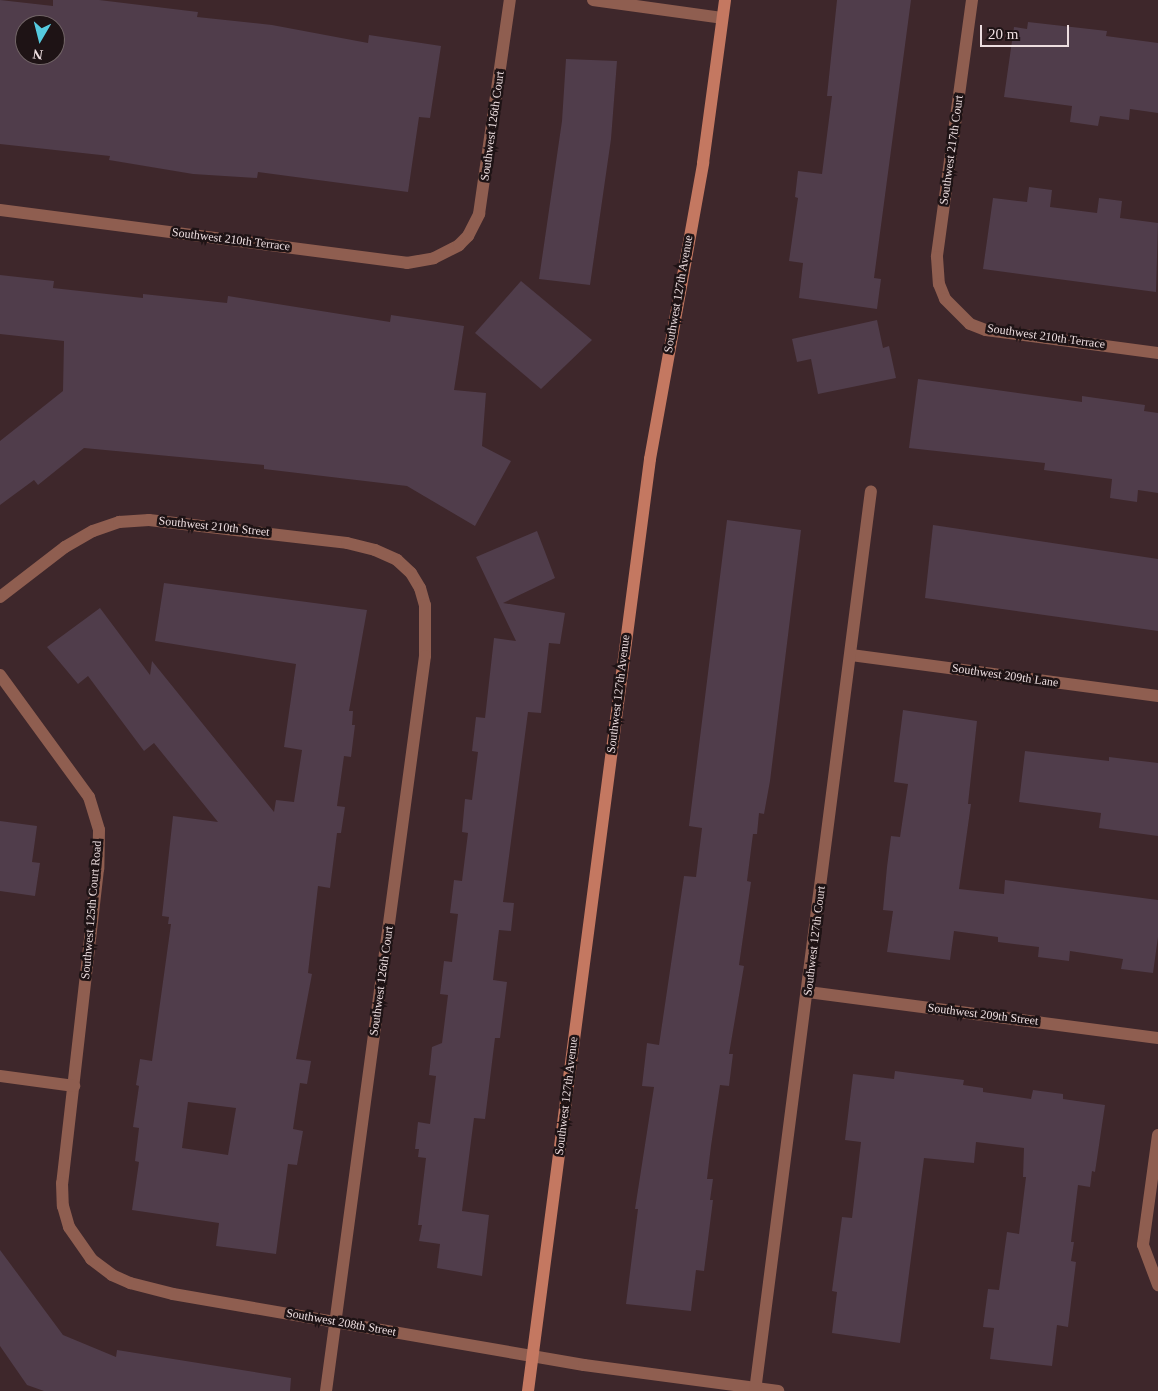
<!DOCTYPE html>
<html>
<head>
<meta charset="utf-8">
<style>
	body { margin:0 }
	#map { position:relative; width:1158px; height:1391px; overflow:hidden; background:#3e272b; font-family:Georgia,serif }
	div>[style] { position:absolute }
	.building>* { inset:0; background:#503d4b }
	.street>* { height:12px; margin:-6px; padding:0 6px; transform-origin:6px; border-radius:6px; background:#8f5e50 }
	.secondary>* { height:12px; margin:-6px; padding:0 6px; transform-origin:6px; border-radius:6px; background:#c47861 }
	span { translate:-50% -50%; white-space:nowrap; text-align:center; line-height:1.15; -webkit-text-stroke:5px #1e1315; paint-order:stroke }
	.street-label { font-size:12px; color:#eddee0 }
	.north { position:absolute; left:15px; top:15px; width:50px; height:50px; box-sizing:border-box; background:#1e1315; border:1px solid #716466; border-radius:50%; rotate:188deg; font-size:14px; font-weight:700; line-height:20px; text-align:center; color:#eddee0 }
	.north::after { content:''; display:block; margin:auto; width:18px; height:22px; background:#55cadf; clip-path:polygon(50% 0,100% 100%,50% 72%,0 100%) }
	.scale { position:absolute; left:980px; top:25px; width:89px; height:22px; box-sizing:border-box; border:2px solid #eddee0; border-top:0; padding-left:6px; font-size:15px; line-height:18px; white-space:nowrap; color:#eddee0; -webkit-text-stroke:4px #1e1315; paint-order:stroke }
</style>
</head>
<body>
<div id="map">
	<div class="building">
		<i style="clip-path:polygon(evenodd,0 0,53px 6px,53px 0,99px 0,198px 12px,197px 17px,272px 25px,368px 43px,369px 35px,441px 46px,430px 118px,419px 117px,408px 192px,258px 172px,257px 178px,193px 174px,109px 160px,110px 156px,0 144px,0 0,25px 25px,55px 25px,55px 55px,25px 55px,25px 25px)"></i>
		<i style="clip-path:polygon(837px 0,911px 0,874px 278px,881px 279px,877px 309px,799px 298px,803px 263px,789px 261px,798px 198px,795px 197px,798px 171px,822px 174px,832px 96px,827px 96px)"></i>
		<i style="clip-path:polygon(1028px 22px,1107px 31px,1106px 36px,1158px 43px,1158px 113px,1130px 109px,1129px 120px,1100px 116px,1098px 126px,1070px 122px,1072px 106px,1004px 97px,1014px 27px,1027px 29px)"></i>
		<i style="clip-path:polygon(566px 59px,617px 61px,611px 139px,590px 285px,539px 279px,562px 121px)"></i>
		<i style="clip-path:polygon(1029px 187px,1052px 190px,1050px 207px,1097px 213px,1099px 198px,1122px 201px,1120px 218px,1158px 223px,1156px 292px,983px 269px,993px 198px,1027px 202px)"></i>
		<i style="clip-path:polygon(0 275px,54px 281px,53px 288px,143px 298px,143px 294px,227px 303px,228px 296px,390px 322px,391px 315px,464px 326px,454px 390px,486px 393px,482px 446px,511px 461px,475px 526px,407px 486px,264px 469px,264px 465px,84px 448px,38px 485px,34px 480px,0 505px,0 441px,63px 391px,64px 341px,0 334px)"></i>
		<i style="clip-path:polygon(521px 281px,592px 340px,541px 389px,475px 333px)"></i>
		<i style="clip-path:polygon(877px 320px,883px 348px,889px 346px,896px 378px,818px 394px,811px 359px,797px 362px,792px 339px)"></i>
		<i style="clip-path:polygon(918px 379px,1082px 402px,1082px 396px,1145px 405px,1144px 411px,1158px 413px,1158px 493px,1138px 490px,1137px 502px,1110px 498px,1112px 479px,1044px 470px,1045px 463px,909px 448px)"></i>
		<i style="clip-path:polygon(727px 520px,801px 530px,770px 781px,764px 814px,759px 813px,757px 834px,753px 834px,747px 881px,751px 882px,739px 965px,744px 966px,729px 1054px,733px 1054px,729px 1086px,720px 1085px,711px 1146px,707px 1179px,713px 1179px,710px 1200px,713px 1200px,704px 1271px,696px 1270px,691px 1311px,626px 1304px,638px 1209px,635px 1209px,654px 1087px,642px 1086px,647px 1043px,659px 1045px,684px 876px,696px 877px,702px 828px,689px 826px)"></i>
		<i style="clip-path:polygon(933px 525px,1158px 559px,1158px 631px,925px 598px)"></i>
		<i style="clip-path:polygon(537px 531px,555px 578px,503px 603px,565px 613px,560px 644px,549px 643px,541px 713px,528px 712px,503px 902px,514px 903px,511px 931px,499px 930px,493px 980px,507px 982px,500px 1038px,495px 1038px,485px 1119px,474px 1118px,462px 1211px,489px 1215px,482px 1276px,437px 1268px,440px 1244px,419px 1241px,422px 1225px,418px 1225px,426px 1158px,418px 1157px,419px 1149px,415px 1149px,418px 1122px,430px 1124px,436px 1076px,429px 1075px,432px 1047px,442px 1043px,448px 995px,440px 994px,444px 961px,452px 962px,458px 914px,450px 913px,454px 880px,462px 881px,468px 833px,462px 832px,465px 799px,472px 800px,478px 752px,472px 751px,476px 717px,485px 718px,494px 638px,516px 641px,476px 557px)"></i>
		<i style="clip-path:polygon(evenodd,164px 583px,367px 610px,349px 711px,353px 711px,352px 725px,355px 725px,351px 757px,344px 756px,337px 806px,345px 807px,341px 833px,337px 833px,330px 888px,318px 886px,308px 973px,312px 974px,296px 1059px,311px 1061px,307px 1084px,300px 1083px,293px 1129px,303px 1131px,297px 1165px,288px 1164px,276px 1254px,216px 1246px,219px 1223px,132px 1210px,139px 1162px,135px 1161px,139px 1128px,133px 1127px,139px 1086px,136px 1085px,140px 1059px,152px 1061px,171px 924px,168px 924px,169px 917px,162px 916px,173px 816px,218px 822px,154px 743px,144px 751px,88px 676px,78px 684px,47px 647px,100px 608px,150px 675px,152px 661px,274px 812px,276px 800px,294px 802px,302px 750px,284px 747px,296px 664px,155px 641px,164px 583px,188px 1102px,236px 1108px,228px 1155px,182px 1148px,188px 1102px)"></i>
		<i style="clip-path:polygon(903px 710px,977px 721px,968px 804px,971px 804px,959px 889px,1004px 894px,1005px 880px,1158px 900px,1158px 937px,1153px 973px,1121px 969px,1123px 959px,1070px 951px,1069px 961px,1038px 957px,1039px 947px,998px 942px,998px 937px,954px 931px,950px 960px,887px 952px,893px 911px,883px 910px,887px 867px,891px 836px,900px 837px,908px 784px,894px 782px)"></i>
		<i style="clip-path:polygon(1025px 751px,1109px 761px,1109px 757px,1158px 763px,1158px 836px,1099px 828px,1101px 813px,1019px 802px)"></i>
		<i style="clip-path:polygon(0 821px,37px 826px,32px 862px,40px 863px,35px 896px,0 891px)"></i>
		<i style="clip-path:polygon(895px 1071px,964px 1080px,963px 1085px,983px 1088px,983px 1092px,1031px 1099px,1033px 1090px,1063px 1094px,1063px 1099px,1105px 1105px,1095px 1172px,1092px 1171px,1090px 1187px,1078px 1185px,1071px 1242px,1074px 1242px,1071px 1261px,1076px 1262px,1068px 1327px,1057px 1325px,1052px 1366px,990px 1359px,994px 1328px,983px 1327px,988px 1289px,999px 1290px,1007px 1232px,1019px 1234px,1026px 1177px,1023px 1177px,1024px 1148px,976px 1142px,974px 1163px,924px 1158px,900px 1343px,832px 1333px,837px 1292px,832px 1291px,842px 1217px,852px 1218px,861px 1142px,845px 1140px,853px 1074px,894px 1079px)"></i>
		<i style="clip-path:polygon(0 1250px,63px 1335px,116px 1357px,117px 1350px,291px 1378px,290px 1391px,44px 1391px,27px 1385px,0 1346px)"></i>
	</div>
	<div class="street">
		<i style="left:593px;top:0;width:130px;rotate:7.9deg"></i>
		<i style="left:972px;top:0;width:259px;rotate:97.8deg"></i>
		<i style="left:937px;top:257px;width:27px;rotate:86deg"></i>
		<i style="left:939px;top:284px;width:16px;rotate:68deg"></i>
		<i style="left:945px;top:299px;width:35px;rotate:45deg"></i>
		<i style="left:970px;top:324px;width:17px;rotate:21deg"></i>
		<i style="left:986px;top:330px;width:174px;rotate:7.6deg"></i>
		<i style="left:0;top:210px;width:410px;rotate:7.4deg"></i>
		<i style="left:407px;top:263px;width:27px;rotate:-10deg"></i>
		<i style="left:434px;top:258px;width:28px;rotate:-27deg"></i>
		<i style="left:459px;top:245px;width:13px;rotate:-45deg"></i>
		<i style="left:468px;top:236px;width:25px;rotate:-63deg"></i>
		<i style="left:479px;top:214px;width:216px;rotate:-81.8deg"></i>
		<i style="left:0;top:597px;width:82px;rotate:-37.6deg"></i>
		<i style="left:65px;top:547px;width:32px;rotate:-30deg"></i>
		<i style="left:93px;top:531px;width:28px;rotate:-19deg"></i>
		<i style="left:119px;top:522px;width:30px;rotate:-4deg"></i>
		<i style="left:149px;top:520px;width:199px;rotate:6.6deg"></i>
		<i style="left:347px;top:543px;width:29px;rotate:14deg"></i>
		<i style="left:375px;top:550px;width:24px;rotate:24deg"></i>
		<i style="left:397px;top:560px;width:19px;rotate:43deg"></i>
		<i style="left:411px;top:573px;width:17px;rotate:59deg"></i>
		<i style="left:420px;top:588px;width:18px;rotate:74deg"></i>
		<i style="left:425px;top:605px;width:51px;rotate:90deg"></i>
		<i style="left:425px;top:656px;width:742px;rotate:97.67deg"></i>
		<i style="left:851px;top:655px;width:310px;rotate:7.6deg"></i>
		<i style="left:0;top:675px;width:151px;rotate:53.9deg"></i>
		<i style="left:89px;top:797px;width:34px;rotate:73deg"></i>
		<i style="left:99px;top:830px;width:39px;rotate:91deg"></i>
		<i style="left:98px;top:869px;width:316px;rotate:96.5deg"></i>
		<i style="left:62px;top:1183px;width:23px;rotate:88deg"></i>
		<i style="left:63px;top:1206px;width:22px;rotate:74deg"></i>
		<i style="left:69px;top:1227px;width:39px;rotate:55deg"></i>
		<i style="left:91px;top:1259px;width:26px;rotate:37deg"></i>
		<i style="left:112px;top:1275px;width:20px;rotate:24deg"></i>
		<i style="left:130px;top:1283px;width:44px;rotate:14.3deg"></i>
		<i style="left:173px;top:1294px;width:417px;rotate:9.8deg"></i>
		<i style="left:584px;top:1365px;width:196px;rotate:7.6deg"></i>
		<i style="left:808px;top:992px;width:353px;rotate:7.5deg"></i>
		<i style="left:0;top:1076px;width:75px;rotate:7.7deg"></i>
		<i style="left:1158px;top:1135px;width:111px;rotate:97.8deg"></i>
		<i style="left:1143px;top:1245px;width:43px;rotate:69.4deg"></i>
		<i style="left:755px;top:1391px;width:907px;rotate:-82.66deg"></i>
	</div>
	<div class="secondary">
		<i style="left:528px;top:1391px;width:940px;rotate:-82.54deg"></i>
		<i style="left:650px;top:459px;width:301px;rotate:-79.8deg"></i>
		<i style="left:703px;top:163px;width:164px;rotate:-82.3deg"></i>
	</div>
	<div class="street-label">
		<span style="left:493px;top:126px;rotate:-82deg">Southwest 126th Court</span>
		<span style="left:952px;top:150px;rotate:-82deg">Southwest 217th Court</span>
		<span style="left:231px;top:240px;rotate:7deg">Southwest 210th Terrace</span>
		<span style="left:679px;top:294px;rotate:-80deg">Southwest 127th Avenue</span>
		<span style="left:1046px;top:337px;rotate:8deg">Southwest 210th Terrace</span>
		<span style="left:214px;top:527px;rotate:6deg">Southwest 210th Street</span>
		<span style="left:1005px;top:676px;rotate:8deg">Southwest 209th Lane</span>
		<span style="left:619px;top:694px;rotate:-83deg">Southwest 127th Avenue</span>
		<span style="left:92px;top:910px;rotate:-85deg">Southwest 125th Court Road</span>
		<span style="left:815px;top:941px;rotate:-83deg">Southwest 127th Court</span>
		<span style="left:382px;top:981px;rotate:-82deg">Southwest 126th Court</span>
		<span style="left:983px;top:1015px;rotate:7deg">Southwest 209th Street</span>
		<span style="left:567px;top:1096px;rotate:-83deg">Southwest 127th Avenue</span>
		<span style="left:341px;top:1323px;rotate:10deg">Southwest 208th Street</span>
	</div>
	<div class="north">N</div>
	<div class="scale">20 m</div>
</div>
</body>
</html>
